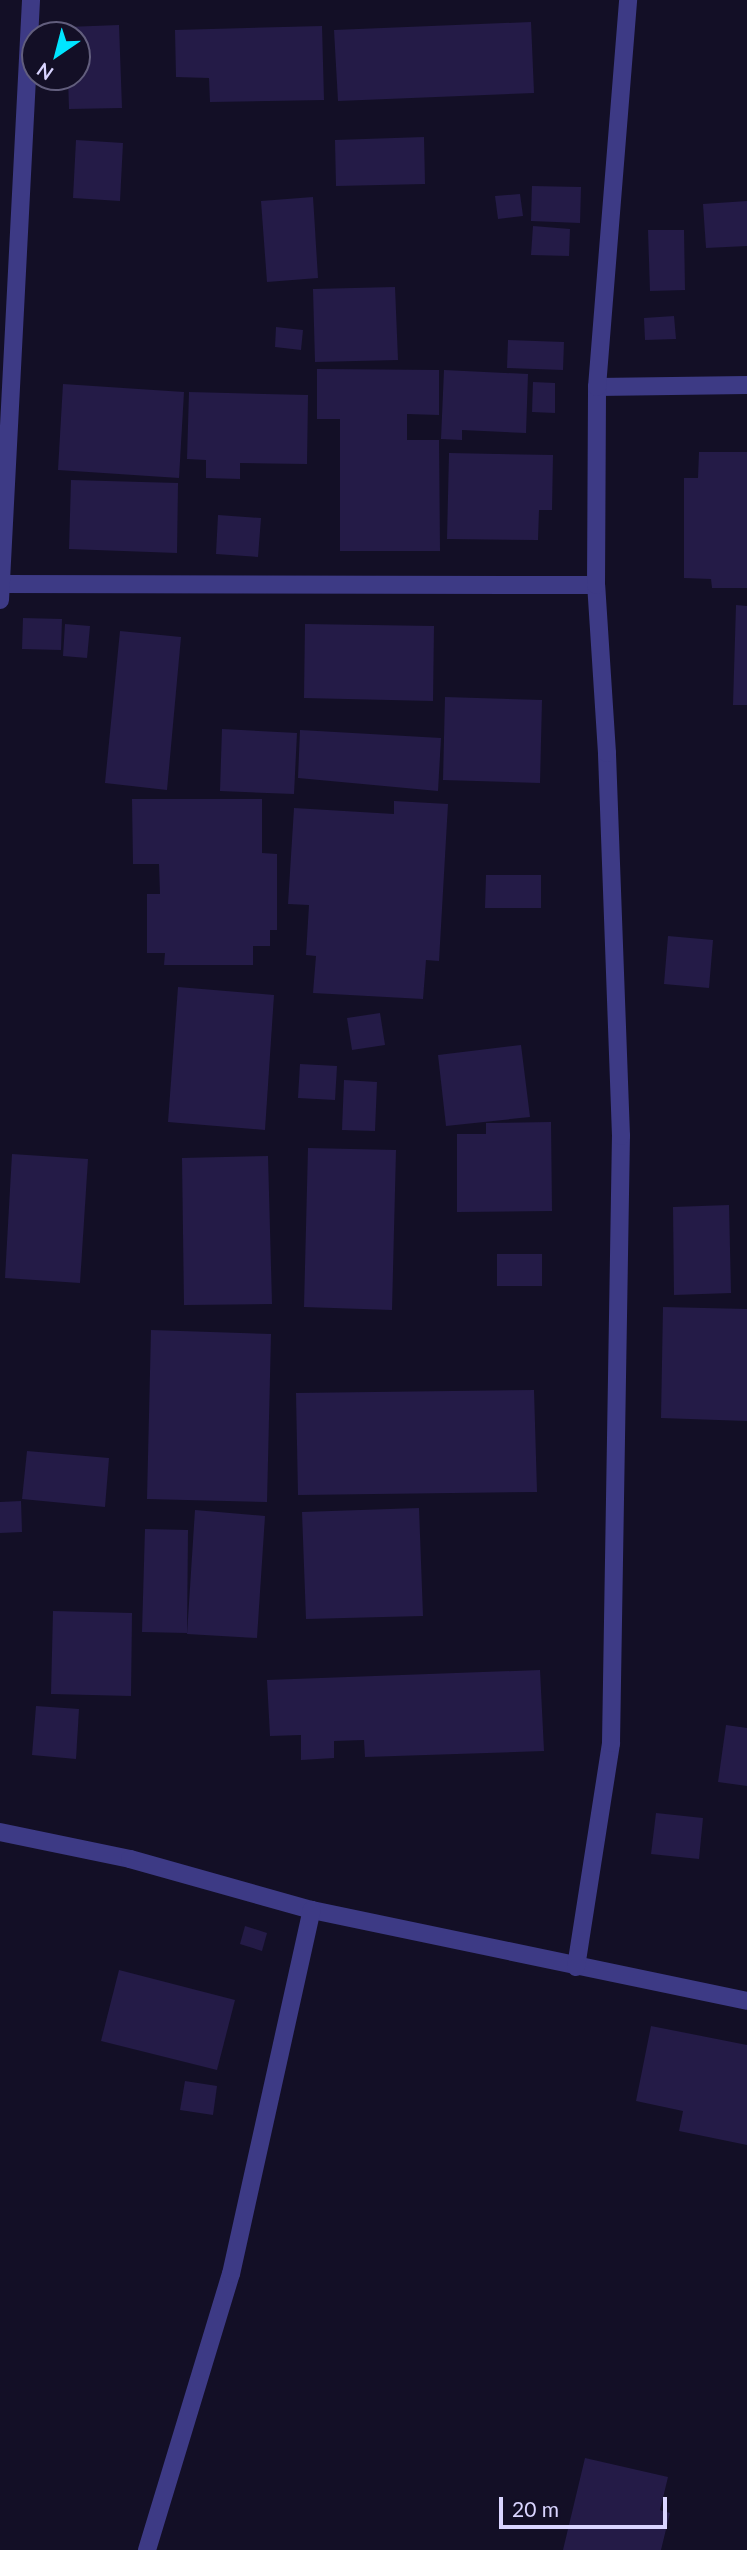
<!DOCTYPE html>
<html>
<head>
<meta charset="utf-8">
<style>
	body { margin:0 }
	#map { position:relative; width:747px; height:2550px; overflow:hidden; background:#130f26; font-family:Lato,sans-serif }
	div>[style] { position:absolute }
	.building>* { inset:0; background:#241b47 }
	.street>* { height:18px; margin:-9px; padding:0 9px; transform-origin:9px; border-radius:9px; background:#3d3a85 }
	span { translate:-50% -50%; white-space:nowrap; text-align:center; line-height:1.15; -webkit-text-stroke:5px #130f26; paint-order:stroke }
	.north { position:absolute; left:21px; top:21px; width:70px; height:70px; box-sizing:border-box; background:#130f26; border:2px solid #625e7d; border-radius:50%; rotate:215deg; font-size:19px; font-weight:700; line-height:28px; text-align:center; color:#d9d4ff }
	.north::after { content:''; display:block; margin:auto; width:24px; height:32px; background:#00e5ff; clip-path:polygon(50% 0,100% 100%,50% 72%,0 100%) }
	.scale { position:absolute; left:499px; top:2497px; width:168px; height:32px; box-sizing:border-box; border:4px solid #d9d4ff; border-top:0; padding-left:9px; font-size:21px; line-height:24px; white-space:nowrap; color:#d9d4ff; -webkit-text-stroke:5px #130f26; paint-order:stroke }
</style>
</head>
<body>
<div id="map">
	<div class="building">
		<i style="clip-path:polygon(531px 22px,534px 93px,338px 101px,334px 30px)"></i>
		<i style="clip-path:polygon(119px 25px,122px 108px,69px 109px,68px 77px,77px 77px,77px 35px,67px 35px,67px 27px)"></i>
		<i style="clip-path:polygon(322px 26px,324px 100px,210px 102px,209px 78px,176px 77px,175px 30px)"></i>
		<i style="clip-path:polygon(424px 137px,425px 184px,336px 186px,335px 140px)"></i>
		<i style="clip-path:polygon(76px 140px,123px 143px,120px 201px,73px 198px)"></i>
		<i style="clip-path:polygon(532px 186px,581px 187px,580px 223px,531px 221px)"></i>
		<i style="clip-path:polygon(520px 194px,523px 216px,498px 219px,495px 196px)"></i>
		<i style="clip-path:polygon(313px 197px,318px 278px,267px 282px,261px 201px)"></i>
		<i style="clip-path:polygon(747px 201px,747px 246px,706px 248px,703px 204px)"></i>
		<i style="clip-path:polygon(533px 226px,570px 229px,569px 256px,531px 255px)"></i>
		<i style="clip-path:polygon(648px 230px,684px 230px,685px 290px,650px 291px)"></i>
		<i style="clip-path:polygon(395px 287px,398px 360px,315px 362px,313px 289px)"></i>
		<i style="clip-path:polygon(674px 316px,676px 339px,645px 340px,644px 318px)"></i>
		<i style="clip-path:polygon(276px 327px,303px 330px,301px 350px,275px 347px)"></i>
		<i style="clip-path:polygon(508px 340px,564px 342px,563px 370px,507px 368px)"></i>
		<i style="clip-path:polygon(317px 369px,439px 370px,439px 415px,407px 414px,407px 440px,439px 440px,440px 551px,340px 551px,340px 419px,317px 419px)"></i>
		<i style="clip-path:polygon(444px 370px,528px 374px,526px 433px,462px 430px,462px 440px,441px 439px)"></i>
		<i style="clip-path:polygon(533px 382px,555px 383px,555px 413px,532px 412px)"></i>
		<i style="clip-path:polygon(63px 384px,184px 392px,179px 478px,58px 470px)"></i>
		<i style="clip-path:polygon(189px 392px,308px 395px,307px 464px,240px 463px,240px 479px,206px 478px,206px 460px,187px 459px)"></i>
		<i style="clip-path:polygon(699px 452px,747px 452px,747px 588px,712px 588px,711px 579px,684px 578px,684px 478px,698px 478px)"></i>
		<i style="clip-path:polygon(449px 453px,553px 455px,552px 510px,539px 510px,538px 540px,447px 539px)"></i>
		<i style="clip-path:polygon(71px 480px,178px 483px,177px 553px,69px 549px)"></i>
		<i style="clip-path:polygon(218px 515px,261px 518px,258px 557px,216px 554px)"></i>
		<i style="clip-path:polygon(736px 605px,747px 606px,747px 705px,733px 705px)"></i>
		<i style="clip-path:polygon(23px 618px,62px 619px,61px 650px,22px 649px)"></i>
		<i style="clip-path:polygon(65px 624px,90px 626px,87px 658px,63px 656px)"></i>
		<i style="clip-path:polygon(305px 624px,434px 626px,433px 701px,304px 698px)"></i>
		<i style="clip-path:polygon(120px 631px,181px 637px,167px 790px,105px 783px)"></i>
		<i style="clip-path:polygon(445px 697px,542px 700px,540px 783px,443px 780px)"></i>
		<i style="clip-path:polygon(222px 729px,297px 733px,294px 794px,220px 791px)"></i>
		<i style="clip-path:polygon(300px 730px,441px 738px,438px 791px,298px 778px)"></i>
		<i style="clip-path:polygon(132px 799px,262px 799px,262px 853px,277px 854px,277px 930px,270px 930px,270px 946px,253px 946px,253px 965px,164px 965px,165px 953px,147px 953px,147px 894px,160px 894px,159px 864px,133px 864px)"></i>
		<i style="clip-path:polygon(394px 801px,448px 804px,439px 961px,426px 960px,423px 999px,313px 993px,316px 956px,306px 955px,309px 905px,288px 904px,294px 808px,394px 814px)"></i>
		<i style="clip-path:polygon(486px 875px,541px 875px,541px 908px,485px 908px)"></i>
		<i style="clip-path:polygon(668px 936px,713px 940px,709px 988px,664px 984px)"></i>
		<i style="clip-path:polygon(178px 987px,274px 995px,265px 1130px,168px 1122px)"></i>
		<i style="clip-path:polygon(380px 1013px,385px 1045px,352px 1050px,347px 1018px)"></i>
		<i style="clip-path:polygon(521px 1045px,530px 1117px,446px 1126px,438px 1055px)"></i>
		<i style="clip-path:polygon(300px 1064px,337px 1066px,335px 1100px,298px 1098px)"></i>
		<i style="clip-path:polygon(344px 1080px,377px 1082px,375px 1131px,342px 1130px)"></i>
		<i style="clip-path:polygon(551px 1122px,552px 1211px,457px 1212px,457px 1134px,486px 1134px,486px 1123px)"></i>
		<i style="clip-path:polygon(308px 1148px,396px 1150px,392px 1310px,304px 1307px)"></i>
		<i style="clip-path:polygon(12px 1154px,88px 1159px,80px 1283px,5px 1278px)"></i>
		<i style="clip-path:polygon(268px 1156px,272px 1304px,184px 1305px,182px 1158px)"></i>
		<i style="clip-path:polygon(729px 1205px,731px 1293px,674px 1295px,673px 1207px)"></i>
		<i style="clip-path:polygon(497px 1254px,542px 1254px,542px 1286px,497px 1286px)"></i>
		<i style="clip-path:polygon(663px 1307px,747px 1309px,747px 1421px,661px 1418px)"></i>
		<i style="clip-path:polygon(151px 1330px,271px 1334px,267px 1502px,147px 1499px)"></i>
		<i style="clip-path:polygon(534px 1390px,537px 1492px,298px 1495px,296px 1393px)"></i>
		<i style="clip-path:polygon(27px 1451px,109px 1458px,105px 1507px,22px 1499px)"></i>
		<i style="clip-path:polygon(21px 1501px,22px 1532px,0 1533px,0 1502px)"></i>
		<i style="clip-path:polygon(419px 1508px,423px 1616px,306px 1619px,302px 1512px)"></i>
		<i style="clip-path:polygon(195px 1510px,265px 1516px,257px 1638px,187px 1634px)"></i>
		<i style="clip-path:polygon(145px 1529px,188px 1530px,187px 1633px,142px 1632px)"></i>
		<i style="clip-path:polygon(53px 1611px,132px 1613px,131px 1696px,51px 1694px)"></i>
		<i style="clip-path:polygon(540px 1670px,544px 1751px,365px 1757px,364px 1740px,334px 1741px,334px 1758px,301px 1760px,301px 1735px,270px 1736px,267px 1680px)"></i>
		<i style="clip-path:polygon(36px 1706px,79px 1709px,76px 1759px,32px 1755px)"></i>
		<i style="clip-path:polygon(726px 1725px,747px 1728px,747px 1786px,718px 1782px)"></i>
		<i style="clip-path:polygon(656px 1813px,703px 1818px,699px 1859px,651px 1854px)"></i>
		<i style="clip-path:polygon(245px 1926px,267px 1933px,262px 1951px,240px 1944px)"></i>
		<i style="clip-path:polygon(119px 1970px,235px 2000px,217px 2070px,101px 2041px)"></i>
		<i style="clip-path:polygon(651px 2026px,747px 2045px,747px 2145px,679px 2131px,683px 2111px,636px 2101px)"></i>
		<i style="clip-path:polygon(185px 2081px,217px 2086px,213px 2115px,180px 2110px)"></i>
		<i style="clip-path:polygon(585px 2458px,668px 2477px,660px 2510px,670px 2513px,661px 2550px,563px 2550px)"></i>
	</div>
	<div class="street">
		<i style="left:597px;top:387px;width:150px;rotate:-0.8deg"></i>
		<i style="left:2px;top:584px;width:594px;rotate:0.1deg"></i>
		<i style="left:0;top:600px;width:601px;rotate:-87.04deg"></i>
		<i style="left:0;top:1832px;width:133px;rotate:11.7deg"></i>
		<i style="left:130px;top:1859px;width:189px;rotate:15.7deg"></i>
		<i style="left:312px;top:1910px;width:444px;rotate:11.8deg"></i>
		<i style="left:576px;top:1967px;width:227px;rotate:-81.1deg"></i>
		<i style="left:611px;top:1743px;width:607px;rotate:-89.06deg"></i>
		<i style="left:621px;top:1136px;width:383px;rotate:-92.1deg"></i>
		<i style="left:607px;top:753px;width:168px;rotate:-93.7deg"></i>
		<i style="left:596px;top:585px;width:198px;rotate:-89.7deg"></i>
		<i style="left:597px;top:387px;width:388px;rotate:-85.4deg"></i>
		<i style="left:147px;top:2550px;width:288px;rotate:-73.1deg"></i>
		<i style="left:231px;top:2274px;width:373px;rotate:-77.5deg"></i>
	</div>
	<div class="north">N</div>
	<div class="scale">20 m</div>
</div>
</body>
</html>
